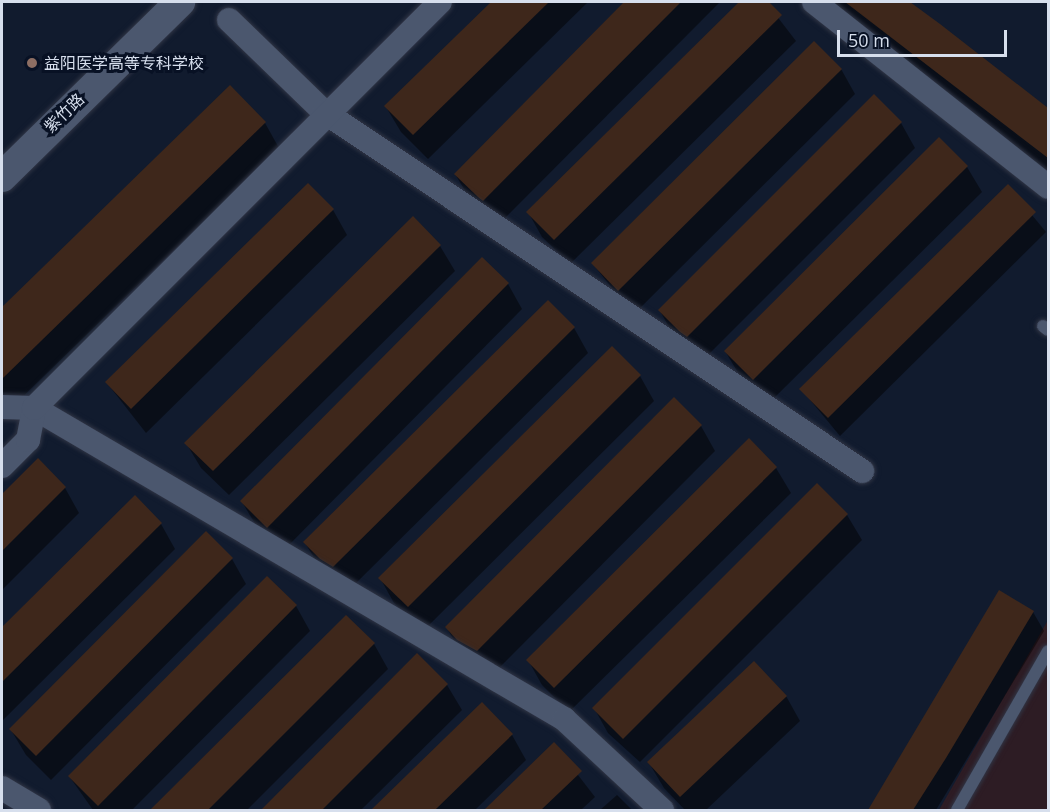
<!DOCTYPE html>
<html>
<head>
<meta charset="utf-8">
<style>
	body { margin:0 }
	#map { position:relative; width:1050px; height:812px; overflow:hidden; background:#111b2e; font-family:"Open Sans","Noto Sans SC",sans-serif }
	div>[style] { position:absolute }
	.commercial>* { inset:0; background:#2d1c24 }
	.shadow>* { inset:0; background:#0007 }
	.building>* { inset:0; background:#3e271b }
	.roads { filter:drop-shadow(0 0 2px #303545) drop-shadow(0 0 2px #303545) }
	.service>* { height:12px; margin:-6px; padding:0 6px; transform-origin:6px; border-radius:6px; background:#4b576e }
	.minor>* { height:24px; margin:-12px; padding:0 12px; transform-origin:12px; border-radius:12px; background:#4b576e }
	.tertiary>* { height:30px; margin:-15px; padding:0 15px; transform-origin:15px; border-radius:15px; background:#4b576e }
	.dots>* { width:16px; height:16px; translate:-50% -50%; box-sizing:border-box; border:3px solid #081124; border-radius:50% }
	span { translate:-50% -50%; white-space:nowrap; text-align:center; line-height:1.15; -webkit-text-stroke:6px #081124; paint-order:stroke }
	.poi-label { font-size:16px; color:#d7dfed }
	.left { translate:0 -50%; text-align:left }
	.street-label { font-size:16px; color:#d7dfed }
	.frame { position:absolute; inset:0; border:3px solid #d7dfed; pointer-events:none }
	.scale { position:absolute; left:837px; top:30px; width:170px; height:27px; box-sizing:border-box; border:3px solid #d7dfed; border-top:0; padding-left:8px; font-size:18px; line-height:21px; white-space:nowrap; color:#d7dfed; -webkit-text-stroke:4px #081124; paint-order:stroke }
</style>
</head>
<body>
<div id="map">
	<div class="commercial">
		<i style="clip-path:polygon(1048px 620px,1048px 810px,939px 810px)"></i>
	</div>
	<div class="shadow">
		<i style="clip-path:polygon(493px 2px,588px 2px,428px 159px,401px 132px,386px 107px)"></i>
		<i style="clip-path:polygon(626px 2px,720px 2px,498px 225px,470px 199px,455px 174px)"></i>
		<i style="clip-path:polygon(741px 2px,766px 2px,796px 41px,570px 264px,542px 237px,528px 212px)"></i>
		<i style="clip-path:polygon(829px 2px,908px 2px,1048px 110px,1048px 171px)"></i>
		<i style="clip-path:polygon(841px 69px,855px 94px,633px 315px,593px 264px)"></i>
		<i style="clip-path:polygon(230px 87px,265px 123px,279px 148px,8px 411px,2px 405px,2px 310px)"></i>
		<i style="clip-path:polygon(901px 123px,915px 148px,702px 361px,674px 336px,660px 311px)"></i>
		<i style="clip-path:polygon(939px 139px,967px 167px,982px 192px,768px 404px,740px 376px,725px 351px)"></i>
		<i style="clip-path:polygon(1008px 186px,1046px 232px,840px 436px,801px 389px)"></i>
		<i style="clip-path:polygon(333px 210px,347px 235px,146px 433px,107px 383px)"></i>
		<i style="clip-path:polygon(440px 246px,455px 271px,229px 495px,201px 468px,186px 443px)"></i>
		<i style="clip-path:polygon(482px 259px,508px 284px,522px 309px,282px 552px,257px 527px,242px 502px)"></i>
		<i style="clip-path:polygon(574px 328px,588px 353px,348px 591px,320px 567px,305px 543px)"></i>
		<i style="clip-path:polygon(640px 376px,654px 401px,423px 631px,394px 603px,380px 578px)"></i>
		<i style="clip-path:polygon(674px 399px,701px 426px,715px 451px,492px 675px,461px 653px,447px 628px)"></i>
		<i style="clip-path:polygon(38px 461px,65px 488px,79px 513px,2px 590px,2px 497px)"></i>
		<i style="clip-path:polygon(776px 468px,791px 493px,569px 712px,542px 685px,528px 660px)"></i>
		<i style="clip-path:polygon(817px 485px,847px 515px,862px 540px,640px 762px,608px 733px,594px 708px)"></i>
		<i style="clip-path:polygon(135px 498px,161px 524px,175px 549px,2px 721px,2px 630px)"></i>
		<i style="clip-path:polygon(232px 559px,246px 584px,51px 780px,26px 755px,11px 730px)"></i>
		<i style="clip-path:polygon(267px 578px,296px 606px,310px 631px,132px 810px,93px 810px,69px 776px)"></i>
		<i style="clip-path:polygon(1000px 592px,1033px 612px,1044px 631px,936px 810px,870px 810px)"></i>
		<i style="clip-path:polygon(346px 617px,374px 644px,388px 669px,247px 810px,152px 810px)"></i>
		<i style="clip-path:polygon(417px 655px,447px 685px,462px 710px,361px 810px,264px 810px)"></i>
		<i style="clip-path:polygon(786px 696px,800px 721px,706px 810px,685px 810px,664px 788px,649px 763px)"></i>
		<i style="clip-path:polygon(482px 704px,512px 735px,526px 760px,475px 810px,374px 810px)"></i>
		<i style="clip-path:polygon(554px 744px,595px 797px,581px 810px,486px 810px)"></i>
		<i style="clip-path:polygon(617px 795px,632px 810px,600px 810px)"></i>
	</div>
	<div class="building">
		<i style="clip-path:polygon(491px 2px,549px 2px,413px 135px,384px 106px)"></i>
		<i style="clip-path:polygon(624px 2px,681px 2px,483px 201px,479px 198px,454px 174px)"></i>
		<i style="clip-path:polygon(739px 2px,769px 2px,782px 15px,554px 240px,526px 212px)"></i>
		<i style="clip-path:polygon(845px 2px,910px 2px,940px 24px,1048px 108px,1048px 158px)"></i>
		<i style="clip-path:polygon(814px 41px,842px 69px,618px 291px,591px 263px)"></i>
		<i style="clip-path:polygon(230px 85px,266px 122px,2px 379px,2px 307px)"></i>
		<i style="clip-path:polygon(874px 94px,902px 122px,687px 337px,680px 332px,658px 310px)"></i>
		<i style="clip-path:polygon(939px 137px,968px 166px,753px 380px,724px 351px)"></i>
		<i style="clip-path:polygon(308px 183px,334px 209px,131px 409px,105px 382px)"></i>
		<i style="clip-path:polygon(1008px 184px,1036px 212px,828px 418px,799px 389px)"></i>
		<i style="clip-path:polygon(413px 216px,441px 245px,213px 471px,184px 443px)"></i>
		<i style="clip-path:polygon(482px 257px,509px 283px,267px 528px,240px 501px)"></i>
		<i style="clip-path:polygon(548px 300px,575px 327px,333px 567px,320px 559px,303px 542px)"></i>
		<i style="clip-path:polygon(612px 346px,641px 375px,408px 607px,378px 578px)"></i>
		<i style="clip-path:polygon(674px 397px,702px 425px,477px 651px,457px 640px,445px 627px)"></i>
		<i style="clip-path:polygon(749px 438px,777px 467px,554px 688px,526px 660px)"></i>
		<i style="clip-path:polygon(38px 458px,66px 487px,2px 551px,2px 494px)"></i>
		<i style="clip-path:polygon(817px 483px,848px 514px,623px 739px,592px 708px)"></i>
		<i style="clip-path:polygon(135px 495px,162px 523px,2px 682px,2px 627px)"></i>
		<i style="clip-path:polygon(206px 531px,233px 558px,36px 756px,9px 729px)"></i>
		<i style="clip-path:polygon(267px 576px,297px 605px,98px 806px,68px 776px)"></i>
		<i style="clip-path:polygon(999px 590px,1034px 611px,946px 758px,913px 810px,868px 810px)"></i>
		<i style="clip-path:polygon(346px 615px,375px 643px,208px 810px,150px 810px)"></i>
		<i style="clip-path:polygon(417px 653px,448px 684px,322px 810px,261px 810px)"></i>
		<i style="clip-path:polygon(754px 661px,787px 696px,680px 797px,647px 762px)"></i>
		<i style="clip-path:polygon(482px 702px,513px 734px,435px 810px,371px 810px)"></i>
		<i style="clip-path:polygon(554px 742px,582px 771px,541px 810px,484px 810px)"></i>
	</div>
	<div class="roads">
		<div class="service">
			<i style="left:1043px;top:326px;width:6px;rotate:39deg"></i>
			<i style="left:957px;top:810px;width:183px;rotate:-60.2deg"></i>
		</div>
		<div class="minor">
			<i style="left:814px;top:2px;width:298px;rotate:38.3deg"></i>
			<i style="left:229px;top:20px;width:132px;rotate:44.1deg"></i>
			<i style="left:324px;top:112px;width:647px;rotate:33.71deg"></i>
			<i style="left:2px;top:407px;width:32px;rotate:2deg"></i>
			<i style="left:34px;top:408px;width:615px;rotate:30.4deg"></i>
			<i style="left:564px;top:719px;width:134px;rotate:42.9deg"></i>
			<i style="left:2px;top:466px;width:37px;rotate:-45deg"></i>
			<i style="left:28px;top:440px;width:33px;rotate:-79deg"></i>
			<i style="left:34px;top:408px;width:574px;rotate:-45deg"></i>
			<i style="left:2px;top:788px;width:43px;rotate:30.7deg"></i>
		</div>
		<div class="tertiary">
			<i style="left:2px;top:177px;width:250px;rotate:-44.5deg"></i>
		</div>
	</div>
	<div class="dots">
		<i style="left:32px;top:63px;background:#8d6e63"></i>
	</div>
	<div class="poi-label">
		<span class="left" style="left:44px;top:63px">益阳医学高等专科学校</span>
	</div>
	<div class="street-label">
		<span style="left:64px;top:113px;rotate:-44deg">紫竹路</span>
	</div>
	<div class="frame"></div>
	<div class="scale">50 m</div>
</div>
</body>
</html>
